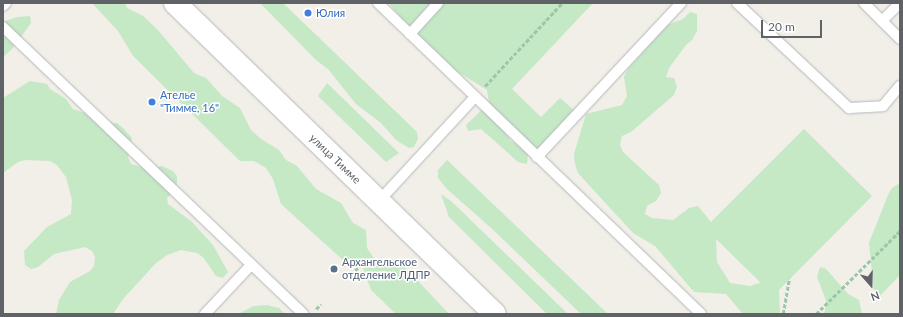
<!DOCTYPE html>
<html>
<head>
<meta charset="utf-8">
<style>
	body { margin:0 }
	#map { position:relative; width:903px; height:317px; overflow:hidden; background:#f1efe8; font-family:Lato,sans-serif }
	div>[style] { position:absolute }
	.green>* { inset:0; background:#c5e8c5 }
	.path>* { height:2.5px; margin-top:-1.25px; transform-origin:0; background:repeating-linear-gradient(90deg,#9cc7a9 0 4px,transparent 0 6px) }
	.roads { filter:drop-shadow(0 0 1px #b5b8bc) drop-shadow(0 0 1px #b5b8bc) }
	.service>* { height:10px; margin:-5px; padding:0 5px; transform-origin:5px; border-radius:5px; background:#fff }
	.secondary>* { height:22px; margin:-11px; padding:0 11px; transform-origin:11px; border-radius:11px; background:#fff }
	.dots>* { width:11px; height:11px; translate:-50% -50%; box-sizing:border-box; border:2px solid #fff; border-radius:50% }
	span { translate:-50% -50%; white-space:nowrap; text-align:center; line-height:1.15; -webkit-text-stroke:3px #fff; paint-order:stroke }
	.shop-label { font-size:11px; color:#366cbe }
	.left { translate:0 -50%; text-align:left }
	.street-label { font-size:11px; color:#5f6368 }
	.service-label { font-size:11px; color:#4e5e75 }
	.frame { position:absolute; inset:0; border:4px solid #5f6368; pointer-events:none }
	.north { position:absolute; left:851px; top:265px; width:40px; height:40px; -webkit-text-stroke:3px #fff; paint-order:stroke; rotate:160deg; font-size:11px; font-weight:700; line-height:16px; text-align:center; color:#5f6368 }
	.north::after { content:''; display:block; margin:auto; width:14px; height:18px; background:#5f6368; clip-path:polygon(50% 0,100% 100%,50% 72%,0 100%) }
	.scale { position:absolute; left:761px; top:20px; width:61px; height:18px; box-sizing:border-box; border:2px solid #5f6368; border-top:0; padding-left:5px; font-size:12px; line-height:14px; white-space:nowrap; color:#5f6368; -webkit-text-stroke:3px #fff; paint-order:stroke }
</style>
</head>
<body>
<div id="map">
	<div class="green">
		<i style="clip-path:polygon(92px 3px,125px 3px,127px 8px,143px 16px,157px 29px,194px 73px,206px 78px,222px 96px,240px 108px,251px 130px,261px 139px,279px 150px,286px 160px,297px 166px,316px 189px,341px 203px,353px 223px,366px 230px,367px 248px,375px 260px,404px 266px,449px 314px,396px 314px,371px 290px,362px 265px,357px 260px,344px 261px,281px 204px,273px 179px,266px 168px,254px 161px,240px 161px,133px 56px,118px 31px)"></i>
		<i style="clip-path:polygon(260px 3px,283px 3px,417px 132px,418px 139px,414px 147px,409px 148px,396px 140px,381px 123px,356px 104px,328px 69px,316px 60px)"></i>
		<i style="clip-path:polygon(389px 3px,593px 3px,512px 89px,541px 117px,560px 98px,574px 110px,542px 147px,535px 149px,504px 131px,511px 141px,526px 150px,528px 155px,527px 164px,518px 162px,481px 129px,468px 131px,466px 125px,489px 103px,487px 90px,455px 70px,406px 24px)"></i>
		<i style="clip-path:polygon(evenodd,690px 12px,697px 14px,697px 31px,692px 40px,686px 45px,669px 68px,666px 77px,674px 78px,677px 87px,674px 95px,631px 132px,622px 136px,620px 145px,623px 152px,659px 185px,661px 193px,656px 201px,647px 206px,645px 214px,652px 218px,673px 220px,689px 208px,698px 206px,711px 222px,804px 129px,872px 196px,779px 290px,780px 314px,743px 314px,726px 294px,694px 292px,655px 246px,633px 233px,578px 173px,575px 164px,574px 154px,586px 114px,622px 105px,627px 96px,624px 77px,628px 69px,667px 25px,683px 19px,690px 12px,716px 239px,760px 282px,760px 283px,750px 286px,730px 283px,717px 262px,716px 239px)"></i>
		<i style="clip-path:polygon(30px 16px,31px 23px,13px 48px,3px 57px,3px 22px,17px 17px)"></i>
		<i style="clip-path:polygon(30px 81px,47px 84px,50px 89px,66px 99px,73px 109px,85px 113px,100px 123px,117px 123px,123px 128px,132px 138px,128px 157px,131px 164px,149px 169px,162px 166px,173px 171px,177px 176px,177px 188px,167px 198px,168px 204px,192px 222px,213px 245px,228px 272px,223px 278px,216px 276px,203px 257px,197px 253px,181px 250px,167px 255px,156px 263px,123px 299px,113px 314px,56px 314px,59px 300px,70px 282px,90px 271px,94px 266px,95px 257px,92px 251px,85px 247px,54px 254px,38px 267px,31px 269px,25px 265px,24px 251px,47px 227px,71px 214px,72px 200px,66px 177px,57px 165px,50px 161px,26px 160px,18px 162px,3px 173px,3px 98px)"></i>
		<i style="clip-path:polygon(327px 83px,399px 153px,386px 162px,318px 96px)"></i>
		<i style="clip-path:polygon(447px 160px,608px 314px,581px 314px,490px 227px,447px 189px,438px 178px,438px 170px)"></i>
		<i style="clip-path:polygon(900px 183px,900px 275px,879px 297px,874px 292px,869px 243px,888px 195px,892px 188px)"></i>
		<i style="clip-path:polygon(441px 194px,451px 201px,568px 314px,547px 314px,449px 217px)"></i>
		<i style="clip-path:polygon(820px 267px,826px 269px,848px 294px,859px 300px,862px 314px,824px 314px,827px 303px,817px 277px)"></i>
		<i style="clip-path:polygon(267px 305px,279px 308px,285px 314px,238px 314px,254px 306px)"></i>
	</div>
	<div class="path">
		<i style="left:485px;top:86px;width:113px;rotate:-47.1deg"></i>
		<i style="left:351px;top:275px;width:22px;rotate:-47deg"></i>
		<i style="left:316px;top:309px;width:7px;rotate:-45deg"></i>
		<i style="left:783px;top:314px;width:36px;rotate:-80deg"></i>
		<i style="left:816px;top:314px;width:118px;rotate:-44.7deg"></i>
	</div>
	<div class="roads">
		<div class="service">
			<i style="left:378px;top:3px;width:448px;rotate:43.9deg"></i>
			<i style="left:737px;top:3px;width:154px;rotate:43.2deg"></i>
			<i style="left:849px;top:108px;width:34px;rotate:-3deg"></i>
			<i style="left:883px;top:106px;width:26px;rotate:-50deg"></i>
			<i style="left:864px;top:3px;width:51px;rotate:45deg"></i>
			<i style="left:3px;top:6px;width:4px;rotate:-45deg"></i>
			<i style="left:882px;top:21px;width:25px;rotate:-45deg"></i>
			<i style="left:3px;top:27px;width:415px;rotate:43.7deg"></i>
			<i style="left:410px;top:34px;width:42px;rotate:-47.9deg"></i>
			<i style="left:537px;top:157px;width:211px;rotate:-46.9deg"></i>
			<i style="left:379px;top:201px;width:142px;rotate:-47.3deg"></i>
			<i style="left:205px;top:314px;width:67px;rotate:-46.8deg"></i>
		</div>
		<div class="secondary">
			<i style="left:175px;top:3px;width:446px;rotate:44.2deg"></i>
		</div>
	</div>
	<div class="dots">
		<i style="left:308px;top:13px;background:#3f7fe0"></i>
		<i style="left:152px;top:102px;background:#3f7fe0"></i>
		<i style="left:334px;top:269px;background:#5c6f8a"></i>
	</div>
	<div class="shop-label">
		<span class="left" style="left:316px;top:13px">Юлия</span>
		<span class="left" style="left:160px;top:102px">Ателье<br>"Тимме, 16"</span>
	</div>
	<div class="street-label">
		<span style="left:335px;top:159px;rotate:44deg">улица Тимме</span>
	</div>
	<div class="service-label">
		<span class="left" style="left:342px;top:269px">Архангельское<br>отделение ЛДПР</span>
	</div>
	<div class="frame"></div>
	<div class="north">N</div>
	<div class="scale">20 m</div>
</div>
</body>
</html>
